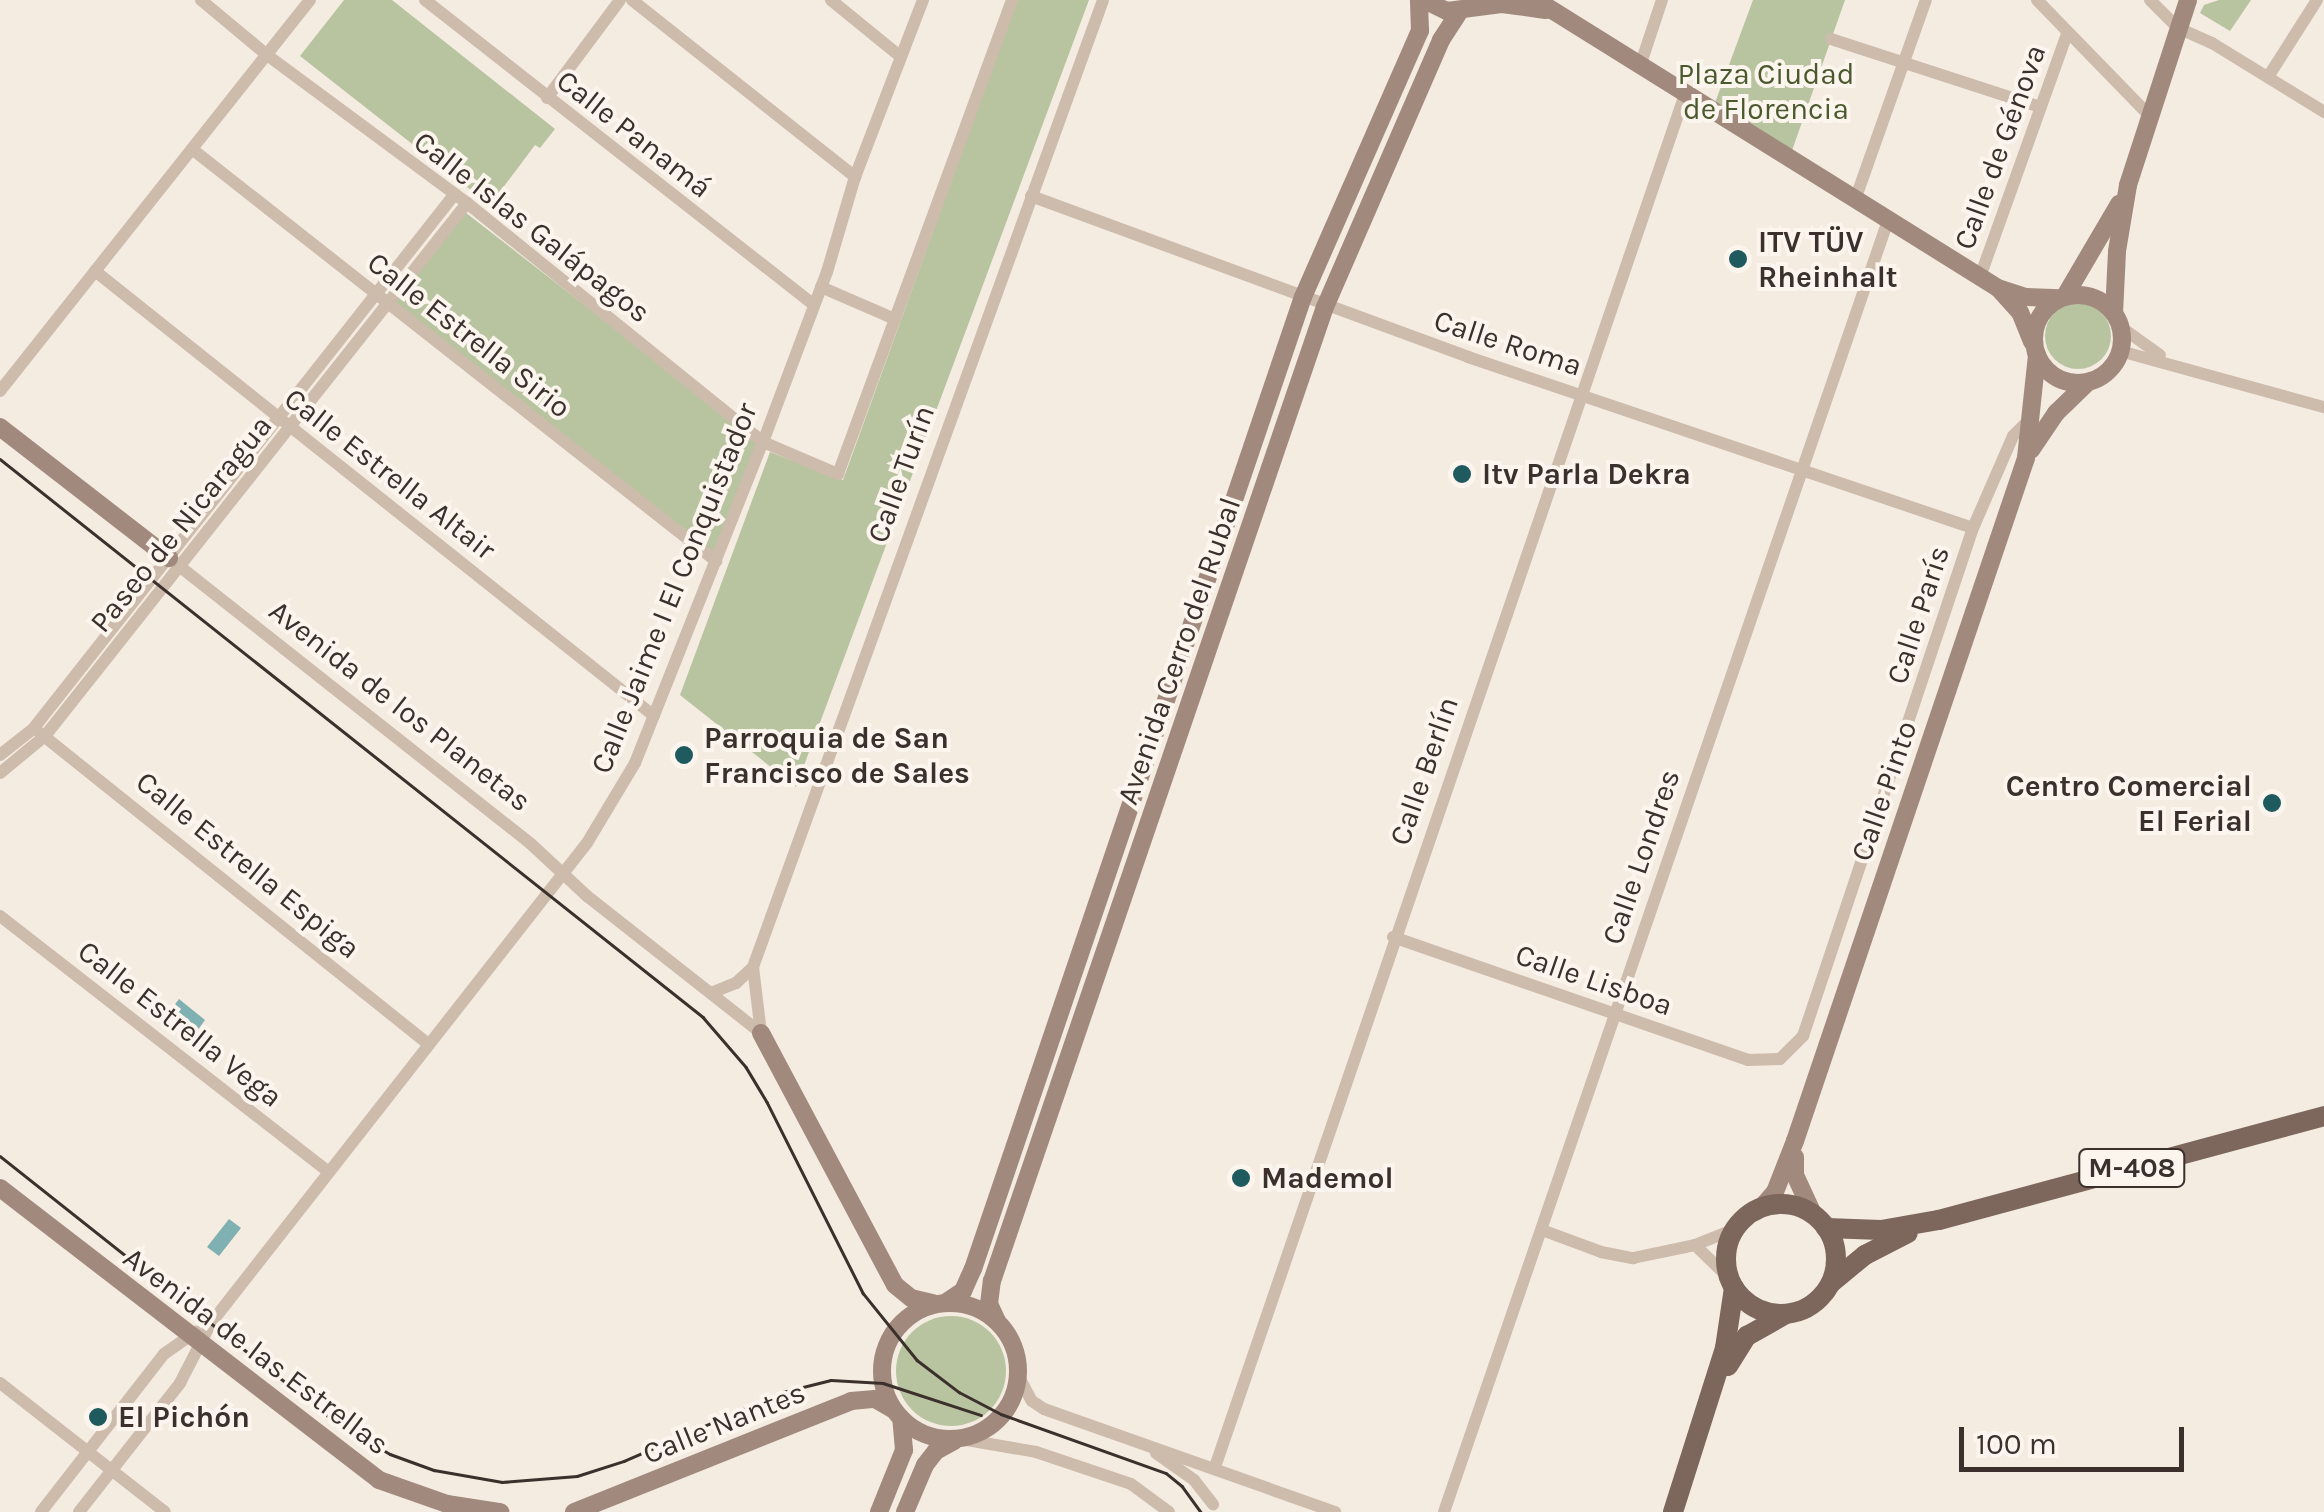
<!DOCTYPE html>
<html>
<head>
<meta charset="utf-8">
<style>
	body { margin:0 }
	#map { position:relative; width:2324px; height:1512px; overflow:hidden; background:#f4ebe1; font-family:Karla,sans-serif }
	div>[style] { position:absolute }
	.green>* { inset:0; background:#b8c4a0 }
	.round { border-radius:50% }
	.water>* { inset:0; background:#7fb0b2 }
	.street>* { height:12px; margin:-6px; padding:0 6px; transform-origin:6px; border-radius:6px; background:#cdbbac }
	.secondary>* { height:18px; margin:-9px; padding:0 9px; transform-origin:9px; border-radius:9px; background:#a18a7d }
	.secondary>.ring { margin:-9px; padding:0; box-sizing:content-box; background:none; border:18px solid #a18a7d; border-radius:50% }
	.primary>* { height:20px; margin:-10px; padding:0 10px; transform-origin:10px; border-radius:10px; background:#7d675c }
	.primary>.ring { margin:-10px; padding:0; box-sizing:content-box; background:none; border:20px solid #7d675c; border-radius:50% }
	.tram>* { height:2.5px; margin:-1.25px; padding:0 1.25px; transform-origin:1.25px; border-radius:1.25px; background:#3b302b }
	.dots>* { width:28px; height:28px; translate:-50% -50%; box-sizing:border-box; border:5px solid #fbf5ee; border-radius:50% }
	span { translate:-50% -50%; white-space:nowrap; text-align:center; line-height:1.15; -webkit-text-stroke:8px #fbf5ee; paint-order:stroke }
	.shield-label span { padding:2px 8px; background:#fbf5ee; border:2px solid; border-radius:8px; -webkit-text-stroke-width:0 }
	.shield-label { font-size:28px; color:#3b302b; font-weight:700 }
	.park-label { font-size:30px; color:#4a5a2e }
	.street-label { font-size:30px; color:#3b302b }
	.poi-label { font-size:30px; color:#3b302b; font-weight:700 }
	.left { translate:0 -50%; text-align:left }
	.right { translate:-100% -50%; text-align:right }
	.scale { position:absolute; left:1959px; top:1427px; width:225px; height:45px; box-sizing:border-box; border:5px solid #3b302b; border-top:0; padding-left:12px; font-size:30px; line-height:35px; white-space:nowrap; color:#3b302b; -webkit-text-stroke:8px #fbf5ee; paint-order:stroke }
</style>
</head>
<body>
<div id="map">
	<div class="green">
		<i style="clip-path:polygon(344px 0,392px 0,555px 129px,540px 148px,535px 145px,490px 205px,300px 56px)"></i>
		<i style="clip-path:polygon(1017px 0,1089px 0,796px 787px,680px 695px,770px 452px,843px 480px)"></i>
		<i style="clip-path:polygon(1753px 0,1845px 0,1789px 159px,1712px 111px)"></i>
		<i style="clip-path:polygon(2219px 0,2251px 0,2230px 31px,2200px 13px,2204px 5px)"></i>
		<i style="clip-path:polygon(461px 209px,762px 443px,715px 560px,388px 301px)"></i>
		<i class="round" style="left:2045px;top:303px;width:66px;height:66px"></i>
		<i class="round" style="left:896px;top:1316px;width:110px;height:110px"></i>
	</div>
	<div class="water">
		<i style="clip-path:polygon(179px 999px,205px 1020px,197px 1031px,171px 1010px)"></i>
		<i style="clip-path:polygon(229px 1219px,241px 1228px,219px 1256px,207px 1247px)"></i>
	</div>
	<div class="street">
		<i style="left:201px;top:0;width:86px;rotate:39.8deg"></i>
		<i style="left:267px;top:55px;width:249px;rotate:36.5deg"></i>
		<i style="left:467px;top:203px;width:380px;rotate:38.9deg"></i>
		<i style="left:763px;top:442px;width:82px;rotate:23.1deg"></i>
		<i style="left:838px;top:474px;width:505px;rotate:-69.84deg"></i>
		<i style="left:425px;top:0;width:494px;rotate:38.1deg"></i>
		<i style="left:632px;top:0;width:285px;rotate:38.4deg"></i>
		<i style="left:831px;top:0;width:90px;rotate:39.2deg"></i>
		<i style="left:2037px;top:0;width:159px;rotate:45.8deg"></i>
		<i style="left:2150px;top:0;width:40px;rotate:45deg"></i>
		<i style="left:2178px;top:28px;width:37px;rotate:24deg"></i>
		<i style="left:2212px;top:43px;width:132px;rotate:31.6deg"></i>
		<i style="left:1831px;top:39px;width:220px;rotate:18deg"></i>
		<i style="left:1640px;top:66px;width:70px;rotate:-71.6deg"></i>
		<i style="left:2268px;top:77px;width:91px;rotate:-57.5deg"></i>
		<i style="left:547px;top:98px;width:122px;rotate:-53.3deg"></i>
		<i style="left:192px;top:149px;width:667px;rotate:38.18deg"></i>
		<i style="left:1031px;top:196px;width:466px;rotate:20.2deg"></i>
		<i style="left:1468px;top:357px;width:533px;rotate:18.71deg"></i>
		<i style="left:1855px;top:200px;width:212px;rotate:-70.5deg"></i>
		<i style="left:95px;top:271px;width:714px;rotate:38.52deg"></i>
		<i style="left:1980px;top:277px;width:258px;rotate:-70.3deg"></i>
		<i style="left:821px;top:287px;width:81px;rotate:23.4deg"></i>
		<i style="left:2121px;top:327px;width:48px;rotate:35.7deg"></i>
		<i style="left:2120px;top:351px;width:212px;rotate:15.4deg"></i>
		<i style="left:0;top:391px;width:499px;rotate:-51.6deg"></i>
		<i style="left:169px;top:558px;width:461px;rotate:38.3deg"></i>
		<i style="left:531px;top:844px;width:76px;rotate:42.9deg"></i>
		<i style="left:587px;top:896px;width:221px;rotate:38.2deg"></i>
		<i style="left:40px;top:733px;width:497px;rotate:38.7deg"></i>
		<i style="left:0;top:755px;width:42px;rotate:-38.2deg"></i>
		<i style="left:33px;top:729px;width:680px;rotate:-51.75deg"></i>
		<i style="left:0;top:773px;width:58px;rotate:-39.4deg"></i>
		<i style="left:45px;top:736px;width:680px;rotate:-51.63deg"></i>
		<i style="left:0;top:916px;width:415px;rotate:37.9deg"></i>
		<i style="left:1393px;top:937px;width:376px;rotate:19.1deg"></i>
		<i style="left:1748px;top:1060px;width:32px;rotate:-2deg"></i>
		<i style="left:1780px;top:1059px;width:33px;rotate:-45deg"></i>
		<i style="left:1803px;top:1036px;width:536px;rotate:-71.5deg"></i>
		<i style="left:1973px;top:528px;width:100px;rotate:-66.5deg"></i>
		<i style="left:2013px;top:436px;width:25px;rotate:-45deg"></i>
		<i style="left:753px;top:967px;width:66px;rotate:83.1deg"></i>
		<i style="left:711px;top:993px;width:27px;rotate:-22deg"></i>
		<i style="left:736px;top:983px;width:23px;rotate:-43deg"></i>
		<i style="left:753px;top:967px;width:1028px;rotate:-70.1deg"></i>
		<i style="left:1542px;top:1230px;width:63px;rotate:20.4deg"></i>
		<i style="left:1601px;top:1252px;width:33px;rotate:11deg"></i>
		<i style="left:1633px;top:1258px;width:63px;rotate:-11.8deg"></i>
		<i style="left:1695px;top:1245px;width:43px;rotate:-21.8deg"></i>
		<i style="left:1695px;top:1245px;width:49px;rotate:44.2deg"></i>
		<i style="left:1019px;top:1377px;width:27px;rotate:62deg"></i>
		<i style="left:1032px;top:1401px;width:14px;rotate:34deg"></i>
		<i style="left:1044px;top:1409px;width:309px;rotate:19.5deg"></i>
		<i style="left:0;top:1383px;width:209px;rotate:38deg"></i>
		<i style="left:961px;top:1439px;width:76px;rotate:9.8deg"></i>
		<i style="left:1036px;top:1452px;width:100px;rotate:18.6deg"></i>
		<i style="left:1131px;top:1484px;width:47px;rotate:36.4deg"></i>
		<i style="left:1156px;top:1453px;width:47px;rotate:35.4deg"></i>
		<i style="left:1194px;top:1480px;width:31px;rotate:52deg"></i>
		<i style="left:1215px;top:1467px;width:1451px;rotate:-71.1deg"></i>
		<i style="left:41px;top:1512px;width:200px;rotate:-52.1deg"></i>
		<i style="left:164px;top:1354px;width:39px;rotate:-35deg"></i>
		<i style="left:79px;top:1512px;width:164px;rotate:-51.9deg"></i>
		<i style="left:180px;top:1383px;width:68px;rotate:-62.7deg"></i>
		<i style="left:211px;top:1323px;width:610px;rotate:-51.93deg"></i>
		<i style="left:587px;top:843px;width:93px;rotate:-59deg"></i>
		<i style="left:635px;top:763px;width:346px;rotate:-68.3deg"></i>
		<i style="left:763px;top:442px;width:182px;rotate:-69.4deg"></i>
		<i style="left:827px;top:272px;width:99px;rotate:-73.6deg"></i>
		<i style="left:855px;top:177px;width:190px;rotate:-69deg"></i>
		<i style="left:1444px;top:1512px;width:1366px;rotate:-71.03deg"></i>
	</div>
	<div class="secondary">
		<i style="left:1424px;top:0;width:25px;rotate:26deg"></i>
		<i style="left:1447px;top:11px;width:55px;rotate:-7.3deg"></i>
		<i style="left:1502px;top:4px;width:44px;rotate:7.8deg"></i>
		<i style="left:1536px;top:0;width:544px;rotate:31.94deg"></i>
		<i style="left:1998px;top:288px;width:29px;rotate:18deg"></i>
		<i style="left:2026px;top:297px;width:34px;rotate:2deg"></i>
		<i style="left:1999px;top:289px;width:31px;rotate:48deg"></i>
		<i style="left:2020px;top:312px;width:32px;rotate:68deg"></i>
		<i class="ring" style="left:2034px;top:295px;width:70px;height:70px"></i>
		<i style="left:2065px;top:296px;width:107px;rotate:-59.6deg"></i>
		<i style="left:2114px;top:313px;width:62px;rotate:-87.2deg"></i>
		<i style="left:2117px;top:251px;width:67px;rotate:-80.5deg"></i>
		<i style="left:2128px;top:185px;width:194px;rotate:-72deg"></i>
		<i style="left:0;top:427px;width:214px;rotate:37.8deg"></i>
		<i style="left:2031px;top:450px;width:45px;rotate:-56deg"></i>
		<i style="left:2056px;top:413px;width:45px;rotate:-44.1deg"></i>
		<i style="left:761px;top:1033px;width:285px;rotate:62deg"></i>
		<i style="left:895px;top:1285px;width:21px;rotate:39deg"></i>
		<i style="left:911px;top:1298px;width:23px;rotate:13deg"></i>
		<i style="left:1795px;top:1157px;width:18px;rotate:90deg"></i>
		<i style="left:1795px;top:1175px;width:43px;rotate:65.2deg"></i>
		<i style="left:0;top:1188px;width:478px;rotate:37.6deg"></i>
		<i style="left:379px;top:1480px;width:72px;rotate:19.4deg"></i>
		<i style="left:447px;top:1504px;width:54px;rotate:8.6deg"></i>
		<i style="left:1761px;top:1208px;width:21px;rotate:-49deg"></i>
		<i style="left:1775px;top:1192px;width:55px;rotate:-68.6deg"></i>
		<i style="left:1795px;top:1141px;width:721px;rotate:-71.31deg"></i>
		<i style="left:2026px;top:458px;width:104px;rotate:-83.9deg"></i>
		<i class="ring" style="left:882px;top:1303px;width:118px;height:118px"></i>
		<i style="left:945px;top:1303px;width:22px;rotate:-34deg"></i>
		<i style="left:963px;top:1291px;width:24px;rotate:-66deg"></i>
		<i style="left:973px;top:1269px;width:1026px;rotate:-71.25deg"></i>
		<i style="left:1303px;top:297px;width:291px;rotate:-66.3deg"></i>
		<i style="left:1420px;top:31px;width:31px;rotate:-92deg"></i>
		<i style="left:997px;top:1321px;width:19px;rotate:-115deg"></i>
		<i style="left:989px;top:1304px;width:23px;rotate:-83deg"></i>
		<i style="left:992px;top:1281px;width:1029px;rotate:-71.13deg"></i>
		<i style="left:1325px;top:307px;width:291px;rotate:-66.5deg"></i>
		<i style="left:1441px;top:40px;width:35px;rotate:-57deg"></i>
		<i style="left:574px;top:1512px;width:298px;rotate:-21.8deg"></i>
		<i style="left:851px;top:1401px;width:24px;rotate:-5deg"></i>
		<i style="left:875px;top:1399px;width:22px;rotate:30deg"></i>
		<i style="left:879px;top:1512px;width:67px;rotate:-68deg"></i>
		<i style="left:904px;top:1450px;width:32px;rotate:-95deg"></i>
		<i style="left:905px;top:1512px;width:51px;rotate:-66.9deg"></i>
		<i style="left:925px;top:1465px;width:18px;rotate:-52deg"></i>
		<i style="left:936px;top:1451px;width:21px;rotate:-29deg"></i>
	</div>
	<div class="primary">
		<i class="ring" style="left:1726px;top:1204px;width:90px;height:90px"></i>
		<i style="left:1826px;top:1228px;width:55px;rotate:2.1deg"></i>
		<i style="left:1881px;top:1230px;width:59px;rotate:-9.8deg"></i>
		<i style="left:1939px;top:1220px;width:399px;rotate:-15.1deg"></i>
		<i style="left:1831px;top:1283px;width:44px;rotate:-39.5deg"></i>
		<i style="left:1865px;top:1255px;width:48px;rotate:-27.1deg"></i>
		<i style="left:1728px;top:1366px;width:36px;rotate:-58deg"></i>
		<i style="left:1747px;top:1336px;width:45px;rotate:-29.4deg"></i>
		<i style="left:1673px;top:1512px;width:172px;rotate:-72.4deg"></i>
		<i style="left:1725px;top:1348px;width:61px;rotate:-81.5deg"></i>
	</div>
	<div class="tram">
		<i style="left:0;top:459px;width:898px;rotate:38.44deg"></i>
		<i style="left:703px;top:1017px;width:66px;rotate:49.3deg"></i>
		<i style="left:746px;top:1067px;width:41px;rotate:59deg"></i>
		<i style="left:767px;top:1102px;width:214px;rotate:63.3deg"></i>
		<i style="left:863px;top:1293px;width:86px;rotate:51.1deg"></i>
		<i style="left:917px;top:1360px;width:53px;rotate:37.3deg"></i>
		<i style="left:959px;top:1392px;width:47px;rotate:27.6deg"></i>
		<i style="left:1001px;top:1414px;width:175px;rotate:19.7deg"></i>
		<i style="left:1166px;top:1473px;width:21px;rotate:39deg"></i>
		<i style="left:1182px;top:1486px;width:32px;rotate:54deg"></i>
		<i style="left:0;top:1156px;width:430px;rotate:38.4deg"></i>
		<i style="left:337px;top:1423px;width:61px;rotate:30.3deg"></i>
		<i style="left:390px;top:1454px;width:47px;rotate:20deg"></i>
		<i style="left:434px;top:1470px;width:69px;rotate:10deg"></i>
		<i style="left:502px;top:1482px;width:75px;rotate:-4.6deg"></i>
		<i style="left:577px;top:1476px;width:49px;rotate:-17.7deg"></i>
		<i style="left:624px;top:1461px;width:173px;rotate:-23.5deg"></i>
		<i style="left:783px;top:1392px;width:49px;rotate:-14deg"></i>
		<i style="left:831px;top:1380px;width:52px;rotate:3.3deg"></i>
		<i style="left:883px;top:1383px;width:103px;rotate:18.1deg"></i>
	</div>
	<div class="dots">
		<i style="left:1738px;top:259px;background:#1f5a5e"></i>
		<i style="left:1462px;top:474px;background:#1f5a5e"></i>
		<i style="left:684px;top:755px;background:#1f5a5e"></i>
		<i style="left:2272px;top:803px;background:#1f5a5e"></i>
		<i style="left:1241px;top:1178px;background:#1f5a5e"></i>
		<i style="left:98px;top:1417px;background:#1f5a5e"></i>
	</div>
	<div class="shield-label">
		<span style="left:2132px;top:1168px">M-408</span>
	</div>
	<div class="park-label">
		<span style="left:1766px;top:91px">Plaza Ciudad<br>de Florencia</span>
	</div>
	<div class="street-label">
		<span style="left:634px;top:134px;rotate:38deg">Calle Panamá</span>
		<span style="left:2000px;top:147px;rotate:-70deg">Calle de Génova</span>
		<span style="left:532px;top:227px;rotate:38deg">Calle Islas Galápagos</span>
		<span style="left:469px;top:335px;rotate:38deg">Calle Estrella Sirio</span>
		<span style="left:1508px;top:343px;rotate:18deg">Calle Roma</span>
		<span style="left:390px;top:474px;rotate:38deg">Calle Estrella Altair</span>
		<span style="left:901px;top:474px;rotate:-70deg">Calle Turín</span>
		<span style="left:181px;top:524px;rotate:-51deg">Paseo de Nicaragua</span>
		<span style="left:674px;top:588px;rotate:-68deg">Calle Jaime I El Conquistador</span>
		<span style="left:1918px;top:615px;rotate:-72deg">Calle París</span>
		<span style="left:1179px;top:651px;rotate:-71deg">Avenida Cerro del Rubal</span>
		<span style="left:400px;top:706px;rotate:38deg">Avenida de los Planetas</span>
		<span style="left:1424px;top:771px;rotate:-71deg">Calle Berlín</span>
		<span style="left:1884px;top:791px;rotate:-71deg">Calle Pinto</span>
		<span style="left:1641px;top:857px;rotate:-71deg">Calle Londres</span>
		<span style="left:248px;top:865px;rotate:39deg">Calle Estrella Espiga</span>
		<span style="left:1594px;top:980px;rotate:19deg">Calle Lisboa</span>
		<span style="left:180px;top:1024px;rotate:38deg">Calle Estrella Vega</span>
		<span style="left:256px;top:1351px;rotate:37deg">Avenida de las Estrellas</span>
		<span style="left:724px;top:1423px;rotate:-22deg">Calle Nantes</span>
	</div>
	<div class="poi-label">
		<span class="left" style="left:1758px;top:259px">ITV TÜV<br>Rheinhalt</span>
		<span class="left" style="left:1482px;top:474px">Itv Parla Dekra</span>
		<span class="left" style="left:704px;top:755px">Parroquia de San<br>Francisco de Sales</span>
		<span class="right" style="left:2252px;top:803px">Centro Comercial<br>El Ferial</span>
		<span class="left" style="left:1261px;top:1178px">Mademol</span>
		<span class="left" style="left:118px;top:1417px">El Pichón</span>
	</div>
	<div class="scale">100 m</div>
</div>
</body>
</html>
